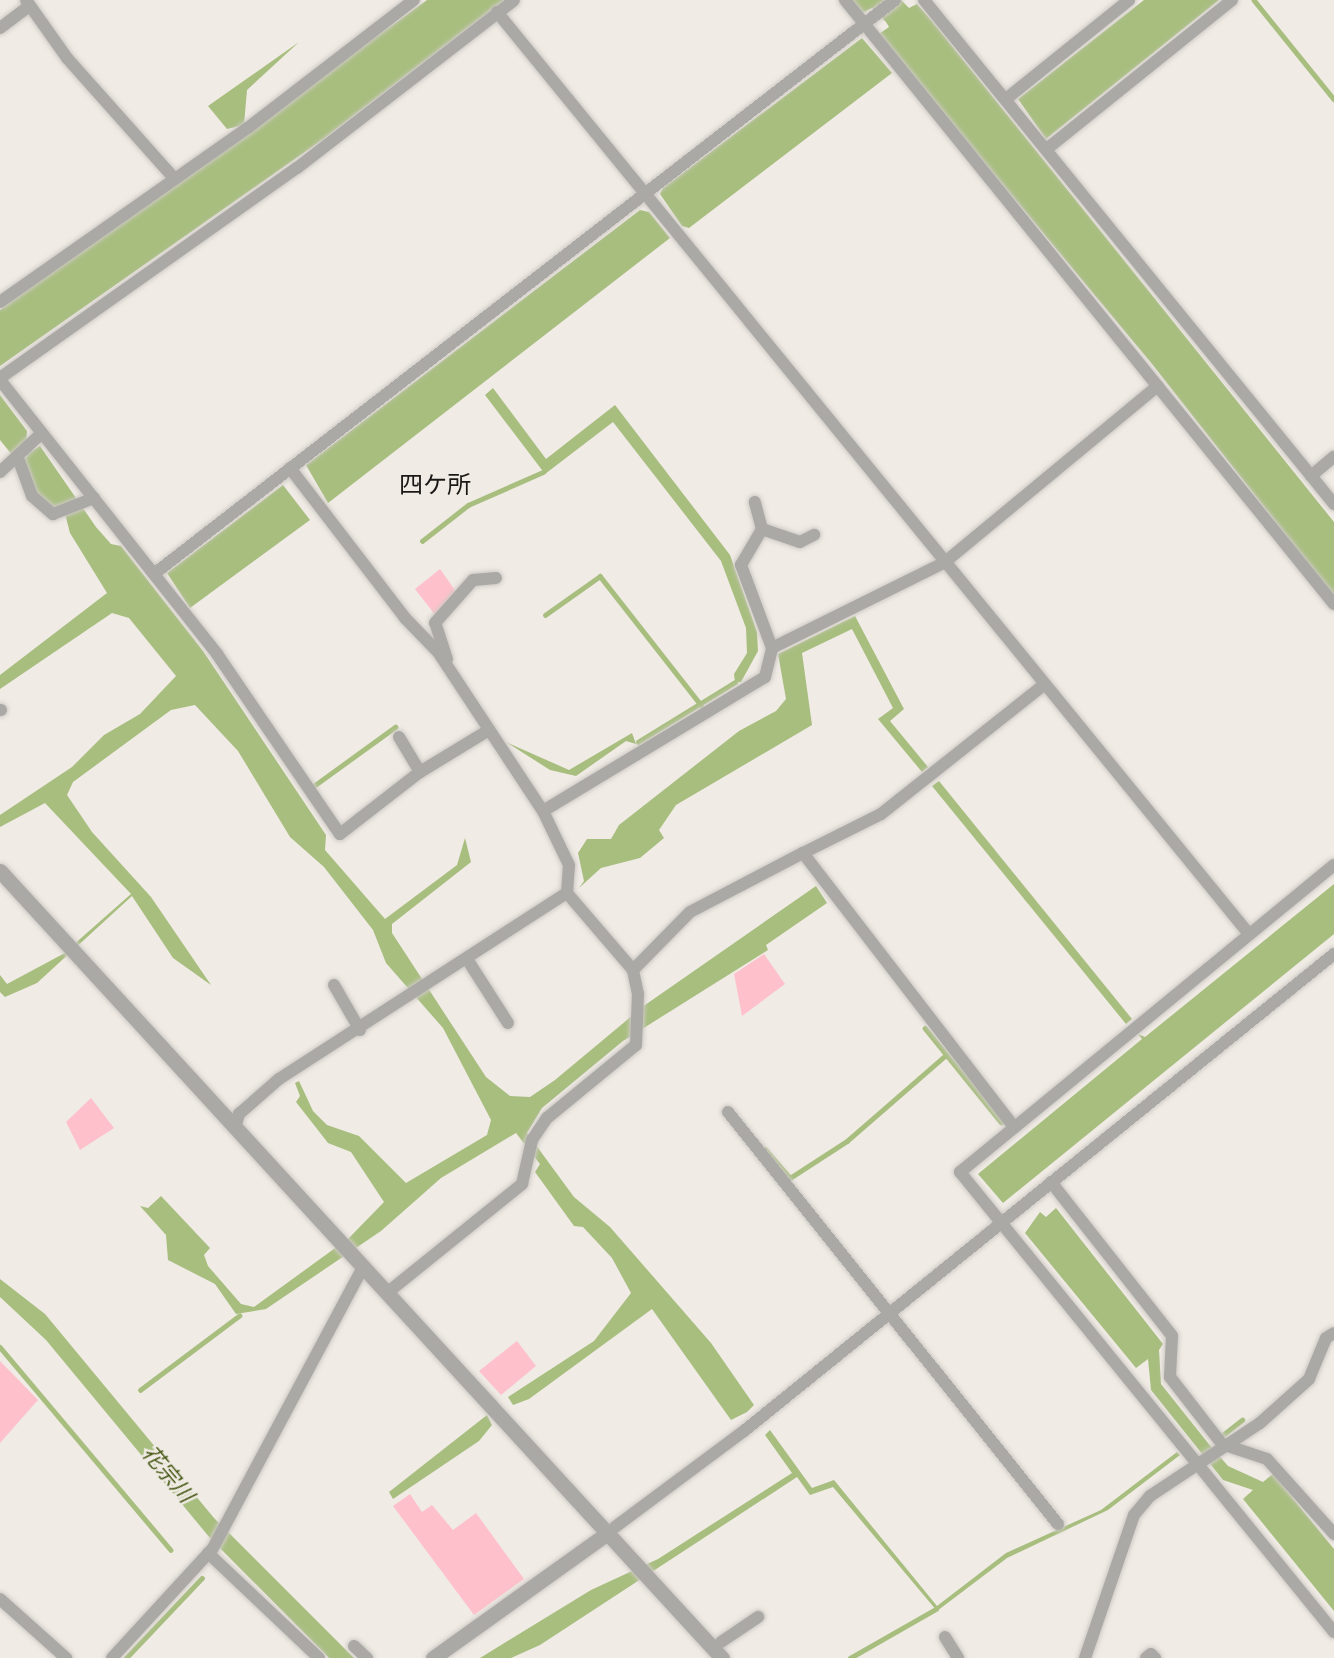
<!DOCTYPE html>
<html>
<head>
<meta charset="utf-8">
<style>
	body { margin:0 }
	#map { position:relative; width:1334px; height:1658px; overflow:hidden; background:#f0ebe5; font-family:"Titillium Web","Noto Sans JP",sans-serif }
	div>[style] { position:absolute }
	.green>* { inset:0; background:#fec1cb }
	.water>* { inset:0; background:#a8be7f }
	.stream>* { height:4.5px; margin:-2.25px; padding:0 2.25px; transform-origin:2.25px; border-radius:2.25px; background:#a8be7f }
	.roads { filter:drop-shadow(0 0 2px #cec9c4) drop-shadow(0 0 2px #cec9c4) }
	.minor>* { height:12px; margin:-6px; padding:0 6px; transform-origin:6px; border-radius:6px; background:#aaa9a6 }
	.tertiary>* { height:15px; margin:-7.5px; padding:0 7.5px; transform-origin:7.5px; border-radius:7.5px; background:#aaa9a6 }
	span { translate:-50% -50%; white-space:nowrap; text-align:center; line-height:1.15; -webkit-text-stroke:5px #f0ebe5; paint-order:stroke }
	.water-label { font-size:22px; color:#465814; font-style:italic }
	.quarter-label { font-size:24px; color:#1a1817 }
</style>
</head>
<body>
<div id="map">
	<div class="green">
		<i style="clip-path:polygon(440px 569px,457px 593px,436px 616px,415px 589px)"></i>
		<i style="clip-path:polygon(764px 954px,785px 984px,742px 1016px,734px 974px)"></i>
		<i style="clip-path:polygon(91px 1098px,114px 1128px,80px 1150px,66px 1122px)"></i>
		<i style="clip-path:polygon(517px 1341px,536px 1366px,501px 1395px,479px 1371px)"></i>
		<i style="clip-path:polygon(0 1361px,38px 1400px,0 1443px)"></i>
		<i style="clip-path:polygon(410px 1494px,422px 1512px,432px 1505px,453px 1530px,476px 1513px,524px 1579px,474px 1615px,393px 1506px)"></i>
	</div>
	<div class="water">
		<i style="clip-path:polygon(427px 0,504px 0,322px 140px,0 366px,0 310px)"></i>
		<i style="clip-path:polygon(852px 0,901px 0,909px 8px,917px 4px,932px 21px,1334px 522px,1334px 596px,1152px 364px,894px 54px,879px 34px,889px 27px,886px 22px,872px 8px,862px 13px)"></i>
		<i style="clip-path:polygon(1144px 0,1219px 0,1046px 139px,1018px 99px)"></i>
		<i style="clip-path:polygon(862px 38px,892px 73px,689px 228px,682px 226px,660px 194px,663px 188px)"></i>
		<i style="clip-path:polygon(299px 42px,247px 90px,244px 125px,227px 129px,208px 106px)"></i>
		<i style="clip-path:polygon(640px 210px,649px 212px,670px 238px,328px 503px,306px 465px)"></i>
		<i style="clip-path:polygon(493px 388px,546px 459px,615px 405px,730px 555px,757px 632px,758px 651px,741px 682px,735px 682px,734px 674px,747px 653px,746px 628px,721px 561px,613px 422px,545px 474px,485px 395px)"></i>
		<i style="clip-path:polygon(0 395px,27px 431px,26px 445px,32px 451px,40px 446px,96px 527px,111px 544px,121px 546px,203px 651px,326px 835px,325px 850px,385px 919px,457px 865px,465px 838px,471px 862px,392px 924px,392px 933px,486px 1077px,510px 1096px,530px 1097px,555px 1080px,645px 1005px,816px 886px,827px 903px,766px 945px,768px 950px,623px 1041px,542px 1108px,527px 1133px,574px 1197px,610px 1227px,711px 1343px,754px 1405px,747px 1412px,731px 1420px,652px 1309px,529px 1399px,513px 1405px,508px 1397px,594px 1341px,631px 1293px,612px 1258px,583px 1227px,574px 1226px,535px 1172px,540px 1164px,516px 1133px,441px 1178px,381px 1231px,266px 1309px,236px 1314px,215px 1284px,168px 1260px,166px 1235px,140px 1206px,148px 1208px,161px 1196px,210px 1248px,204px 1255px,208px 1266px,241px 1304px,254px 1307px,349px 1238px,384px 1202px,351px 1152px,328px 1143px,296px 1102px,300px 1096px,295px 1083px,299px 1081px,313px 1111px,327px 1125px,359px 1136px,406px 1183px,487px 1135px,491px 1120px,443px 1028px,386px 963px,373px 930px,324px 867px,290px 837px,238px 751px,195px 705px,171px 710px,73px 782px,67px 795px,92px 832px,151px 897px,211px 985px,173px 958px,132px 896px,37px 983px,5px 997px,0 992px,0 975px,7px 984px,63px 954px,131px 894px,45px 803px,0 827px,0 815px,72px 767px,104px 735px,140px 714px,176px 676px,129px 618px,112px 613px,0 689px,0 675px,107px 593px,70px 533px,64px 510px,58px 512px,36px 494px,23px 461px,28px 455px,21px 448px,13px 456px,0 440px)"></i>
		<i style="clip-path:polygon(283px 485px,310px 520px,190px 608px,167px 573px)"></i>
		<i style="clip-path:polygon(855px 616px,904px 709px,890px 721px,928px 767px,922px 772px,878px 719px,893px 708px,852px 629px,802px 653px,812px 725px,676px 805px,659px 830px,664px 838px,640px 858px,601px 868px,579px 888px,584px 881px,578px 853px,587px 839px,611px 839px,619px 825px,739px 731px,776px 711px,786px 699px,778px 654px)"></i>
		<i style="clip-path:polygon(632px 733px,636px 744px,626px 741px,576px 776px,550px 770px,506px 742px,569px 770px)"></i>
		<i style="clip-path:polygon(939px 781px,1132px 1019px,1126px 1024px,932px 786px)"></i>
		<i style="clip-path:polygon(1334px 884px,1334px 934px,1003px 1203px,978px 1174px,1142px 1039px,1138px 1034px,1145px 1037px)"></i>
		<i style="clip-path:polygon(1056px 1208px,1163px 1344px,1159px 1350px,1161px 1384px,1208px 1443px,1228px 1466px,1263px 1482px,1273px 1474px,1334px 1549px,1334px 1611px,1243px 1499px,1253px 1490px,1223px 1480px,1151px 1390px,1148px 1359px,1136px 1368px,1025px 1233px,1040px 1212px,1046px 1217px)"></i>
		<i style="clip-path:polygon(0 1279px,45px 1314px,214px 1518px,354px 1658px,329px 1658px,210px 1538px,46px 1340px,0 1297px)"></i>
		<i style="clip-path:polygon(487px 1415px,492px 1425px,479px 1441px,393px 1499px,389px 1492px)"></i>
		<i style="clip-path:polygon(770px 1430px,812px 1488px,834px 1480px,937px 1606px,1006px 1553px,1101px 1510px,1177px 1452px,1180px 1455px,1108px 1510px,1007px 1558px,937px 1611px,833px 1487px,810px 1495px,797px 1477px,540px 1645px,511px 1658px,480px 1658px,591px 1590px,658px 1559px,792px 1473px,765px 1435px)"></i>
	</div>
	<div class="stream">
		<i style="left:1254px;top:0;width:127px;rotate:51.1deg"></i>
		<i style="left:422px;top:541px;width:58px;rotate:-38deg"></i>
		<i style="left:468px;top:505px;width:82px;rotate:-23.7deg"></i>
		<i style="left:545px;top:615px;width:67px;rotate:-35.3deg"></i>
		<i style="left:600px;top:576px;width:164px;rotate:51.9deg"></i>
		<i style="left:638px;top:742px;width:114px;rotate:-31.7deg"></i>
		<i style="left:315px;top:785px;width:99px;rotate:-35.9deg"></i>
		<i style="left:925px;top:1028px;width:121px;rotate:51deg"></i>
		<i style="left:765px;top:1149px;width:38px;rotate:49deg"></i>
		<i style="left:790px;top:1178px;width:68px;rotate:-33deg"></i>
		<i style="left:847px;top:1141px;width:131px;rotate:-41deg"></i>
		<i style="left:0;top:1347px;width:265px;rotate:49.9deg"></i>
		<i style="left:140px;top:1390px;width:124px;rotate:-36.8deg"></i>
		<i style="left:1224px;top:1434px;width:23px;rotate:-38deg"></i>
		<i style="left:126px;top:1658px;width:110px;rotate:-46.5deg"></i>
		<i style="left:850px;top:1658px;width:99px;rotate:-29.7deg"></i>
	</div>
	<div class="roads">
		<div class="minor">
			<i style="left:26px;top:0;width:71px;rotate:54.7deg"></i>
			<i style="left:67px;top:58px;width:161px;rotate:48.3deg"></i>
			<i style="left:845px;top:0;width:777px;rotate:51.01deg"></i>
			<i style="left:924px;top:0;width:650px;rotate:50.87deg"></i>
			<i style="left:497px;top:12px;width:1190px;rotate:50.8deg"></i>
			<i style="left:0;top:28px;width:36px;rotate:-37deg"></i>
			<i style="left:1006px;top:99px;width:158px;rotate:-38.8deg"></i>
			<i style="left:1048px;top:148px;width:236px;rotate:-38.8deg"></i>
			<i style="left:0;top:302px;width:304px;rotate:-35.1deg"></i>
			<i style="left:249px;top:127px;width:208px;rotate:-37.6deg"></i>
			<i style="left:0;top:378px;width:364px;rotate:-35.3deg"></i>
			<i style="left:297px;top:168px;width:274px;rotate:-37.7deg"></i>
			<i style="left:0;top:380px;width:350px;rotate:51.6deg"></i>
			<i style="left:217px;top:654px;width:218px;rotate:55.7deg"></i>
			<i style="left:340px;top:834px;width:101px;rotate:-37.8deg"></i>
			<i style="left:420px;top:772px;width:81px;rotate:-31.3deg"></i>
			<i style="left:18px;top:458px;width:40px;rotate:69.8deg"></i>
			<i style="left:32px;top:496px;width:28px;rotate:41deg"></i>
			<i style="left:53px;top:514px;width:44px;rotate:-21.3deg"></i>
			<i style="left:290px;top:468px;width:189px;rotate:52.5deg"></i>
			<i style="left:405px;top:618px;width:47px;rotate:45.9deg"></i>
			<i style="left:438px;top:652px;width:191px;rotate:56.6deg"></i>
			<i style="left:0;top:472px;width:57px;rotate:-42.9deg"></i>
			<i style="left:1311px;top:476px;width:30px;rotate:-40deg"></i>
			<i style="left:762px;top:529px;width:40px;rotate:18.9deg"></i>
			<i style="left:800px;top:542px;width:16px;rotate:-27deg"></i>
			<i style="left:154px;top:574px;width:937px;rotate:-37.76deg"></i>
			<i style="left:772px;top:648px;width:193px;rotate:-26.4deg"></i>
			<i style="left:945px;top:562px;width:276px;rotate:-39.6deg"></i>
			<i style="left:447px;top:659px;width:38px;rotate:-108deg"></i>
			<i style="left:435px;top:623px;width:57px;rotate:-48.5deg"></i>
			<i style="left:473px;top:580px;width:23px;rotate:-5deg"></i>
			<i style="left:0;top:710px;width:1px"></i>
			<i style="left:399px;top:737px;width:41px;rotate:59deg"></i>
			<i style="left:1334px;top:865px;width:484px;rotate:140.6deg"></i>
			<i style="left:960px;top:1172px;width:593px;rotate:50.89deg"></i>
			<i style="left:467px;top:959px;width:76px;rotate:57.4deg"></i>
			<i style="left:633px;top:970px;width:81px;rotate:-45.5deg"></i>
			<i style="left:690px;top:912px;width:127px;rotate:-27.6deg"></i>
			<i style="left:334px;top:985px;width:52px;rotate:60deg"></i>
			<i style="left:728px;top:1112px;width:528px;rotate:51.31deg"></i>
			<i style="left:1014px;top:1127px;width:346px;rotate:-127.6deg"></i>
			<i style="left:803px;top:853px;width:87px;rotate:-26.6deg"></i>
			<i style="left:881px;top:814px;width:208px;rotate:-38.4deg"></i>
			<i style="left:235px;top:1128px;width:15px;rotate:-74deg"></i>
			<i style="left:239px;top:1114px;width:53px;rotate:-41.2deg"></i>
			<i style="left:279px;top:1079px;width:343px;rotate:-32.9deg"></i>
			<i style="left:1051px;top:1182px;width:196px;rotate:51.8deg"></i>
			<i style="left:1172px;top:1336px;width:41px;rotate:92.8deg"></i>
			<i style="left:1170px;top:1377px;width:85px;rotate:52.2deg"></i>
			<i style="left:1222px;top:1444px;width:47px;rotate:18.4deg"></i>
			<i style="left:1267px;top:1459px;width:101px;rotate:48.2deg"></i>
			<i style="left:387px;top:1293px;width:174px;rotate:-38.9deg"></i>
			<i style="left:522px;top:1184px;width:45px;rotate:-77.2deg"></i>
			<i style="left:532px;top:1140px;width:27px;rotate:-56deg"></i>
			<i style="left:547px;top:1118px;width:115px;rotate:-39.4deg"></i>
			<i style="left:636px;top:1045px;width:51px;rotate:-87.8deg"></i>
			<i style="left:638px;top:994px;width:25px;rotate:-102deg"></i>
			<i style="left:633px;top:970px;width:101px;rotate:-130.6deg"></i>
			<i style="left:567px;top:893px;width:28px;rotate:-86deg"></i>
			<i style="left:569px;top:865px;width:60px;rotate:-115.7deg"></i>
			<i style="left:543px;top:811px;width:259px;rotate:-31.1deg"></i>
			<i style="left:765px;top:677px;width:30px;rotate:-76deg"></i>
			<i style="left:772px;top:648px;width:89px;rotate:-110.5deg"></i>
			<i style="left:741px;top:565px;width:42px;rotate:-59.7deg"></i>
			<i style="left:762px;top:529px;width:28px;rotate:-105deg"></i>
			<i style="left:615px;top:1527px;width:161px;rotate:-36.7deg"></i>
			<i style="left:744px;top:1431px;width:759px;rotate:-38.95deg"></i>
			<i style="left:208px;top:1553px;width:153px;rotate:43.4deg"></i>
			<i style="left:0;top:1599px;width:89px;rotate:41.8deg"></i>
			<i style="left:945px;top:1637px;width:25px;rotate:58deg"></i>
			<i style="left:721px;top:1642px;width:45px;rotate:-34deg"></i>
			<i style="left:354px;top:1646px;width:18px;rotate:43deg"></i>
			<i style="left:112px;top:1658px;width:149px;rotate:-47.4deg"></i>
			<i style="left:213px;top:1548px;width:319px;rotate:-61.9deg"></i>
			<i style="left:1085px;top:1658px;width:151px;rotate:-71.1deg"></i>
			<i style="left:1134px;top:1515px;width:25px;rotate:-50deg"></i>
			<i style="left:1150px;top:1496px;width:132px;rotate:-33.6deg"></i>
			<i style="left:1260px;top:1423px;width:66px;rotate:-41.9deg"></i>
			<i style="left:1309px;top:1379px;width:44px;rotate:-67.5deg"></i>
			<i style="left:1326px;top:1338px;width:9px;rotate:-32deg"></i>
			<i style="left:1146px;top:1658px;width:6px;rotate:-39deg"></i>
			<i style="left:1151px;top:1654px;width:6px;rotate:45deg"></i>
		</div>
		<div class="tertiary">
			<i style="left:0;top:871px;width:1068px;rotate:47.47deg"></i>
			<i style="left:433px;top:1658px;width:213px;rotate:-35.6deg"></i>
		</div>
	</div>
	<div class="water-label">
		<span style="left:168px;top:1474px;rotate:50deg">花宗川</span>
	</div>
	<div class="quarter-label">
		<span style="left:435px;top:485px">四ケ所</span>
	</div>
</div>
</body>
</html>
